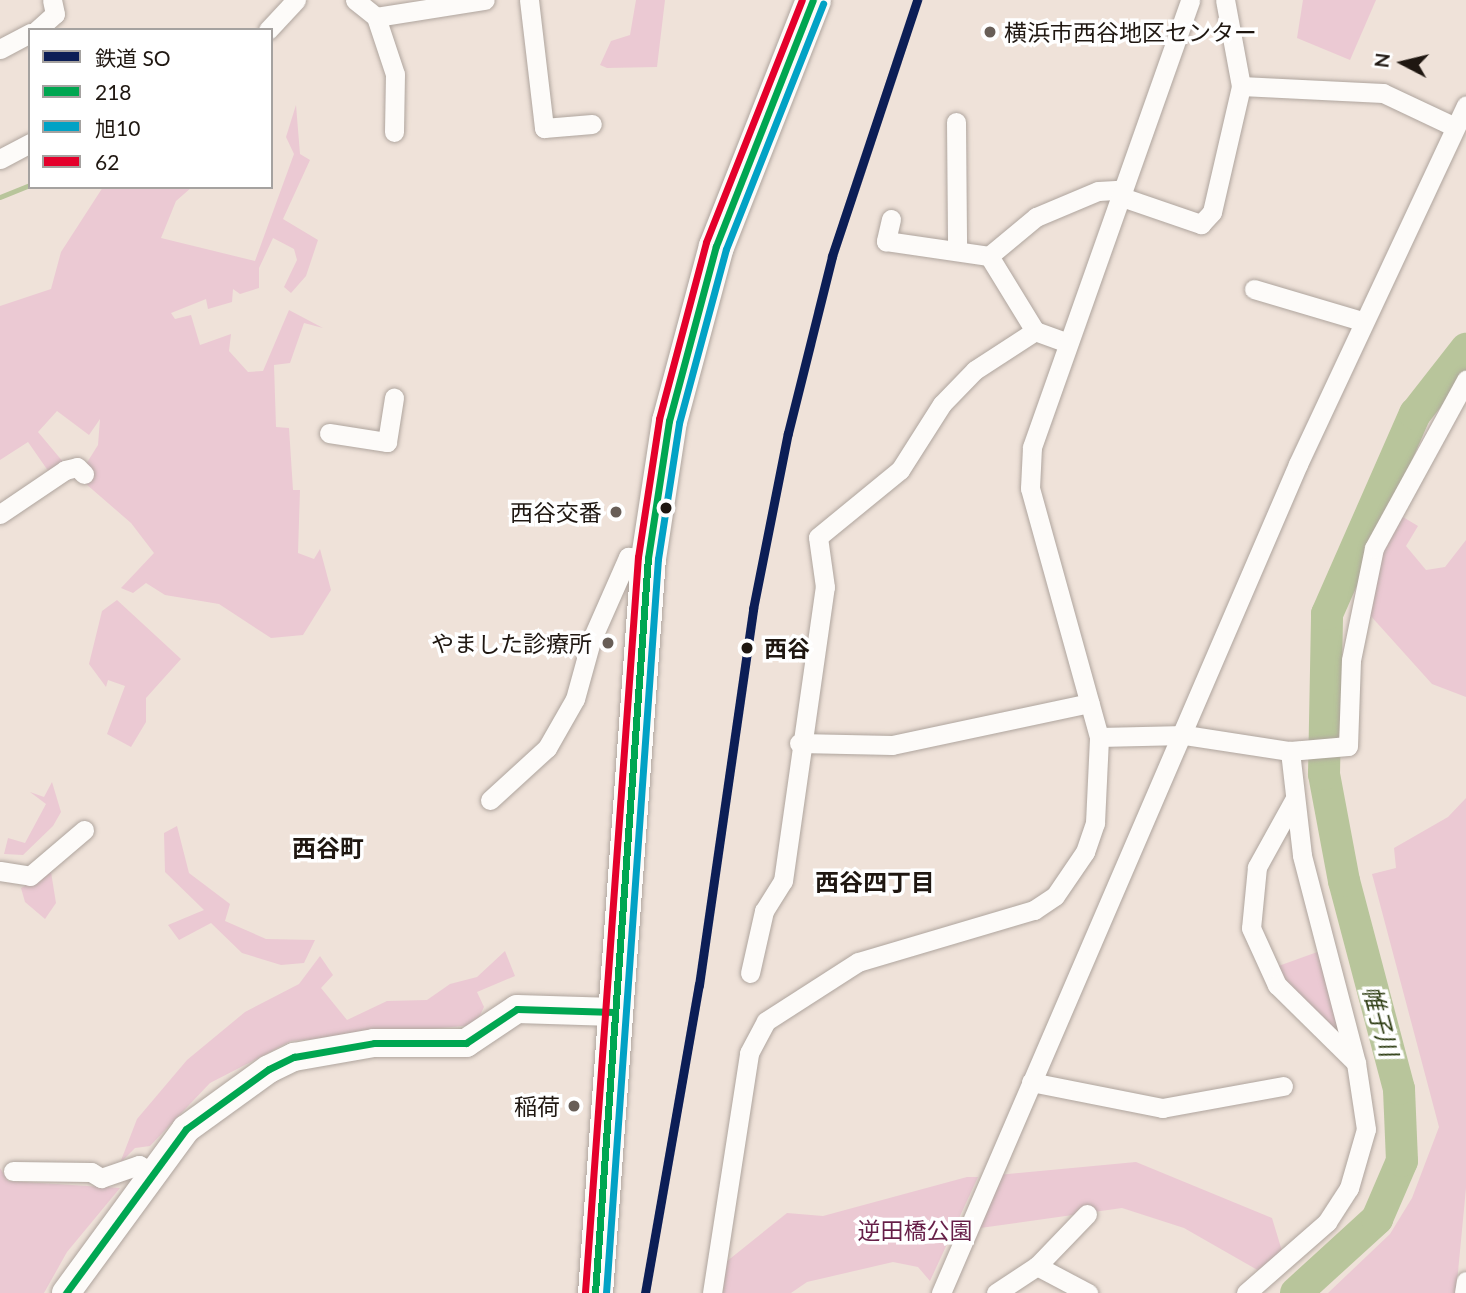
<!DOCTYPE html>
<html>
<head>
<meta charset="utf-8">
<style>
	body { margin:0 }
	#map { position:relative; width:1466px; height:1293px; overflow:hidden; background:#efe2d9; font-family:Lato,"Noto Sans JP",sans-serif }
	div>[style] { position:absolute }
	.green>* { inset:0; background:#ebc9d3 }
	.stream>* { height:5px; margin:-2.5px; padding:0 2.5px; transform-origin:2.5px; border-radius:2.5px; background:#b8c59b }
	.river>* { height:32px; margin:-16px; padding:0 16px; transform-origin:16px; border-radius:16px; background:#b8c59b }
	.roads { filter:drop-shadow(0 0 2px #afa59e) drop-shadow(0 0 2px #afa59e) }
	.street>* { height:19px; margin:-9.5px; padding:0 9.5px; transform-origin:9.5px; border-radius:9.5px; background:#fdfbf9 }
	.secondary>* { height:28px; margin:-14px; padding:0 14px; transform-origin:14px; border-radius:14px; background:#fdfbf9 }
	.highway>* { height:35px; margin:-17.5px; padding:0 17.5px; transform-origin:17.5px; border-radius:17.5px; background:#fdfbf9 }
	.bus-1>* { height:7px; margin:-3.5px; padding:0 3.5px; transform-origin:3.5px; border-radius:3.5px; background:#00a651 }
	.bus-2>* { height:7px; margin:-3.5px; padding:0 3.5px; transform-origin:3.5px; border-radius:3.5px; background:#02a2c5 }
	.bus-3>* { height:7px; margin:-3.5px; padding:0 3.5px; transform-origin:3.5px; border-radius:3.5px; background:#e4002b }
	.rail-1>* { height:9px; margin:-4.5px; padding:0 4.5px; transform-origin:4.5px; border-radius:4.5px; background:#0c1e56 }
	.dots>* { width:19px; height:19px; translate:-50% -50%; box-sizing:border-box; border:4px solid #fff; border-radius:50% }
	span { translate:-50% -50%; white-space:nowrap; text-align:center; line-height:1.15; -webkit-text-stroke:7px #fff; paint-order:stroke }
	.poi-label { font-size:23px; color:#1f1711 }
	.left { translate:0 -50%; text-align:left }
	.right { translate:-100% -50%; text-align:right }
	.stop-label { font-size:23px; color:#1f1711; font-weight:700 }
	.park-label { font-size:23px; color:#661f48 }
	.neighbourhood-label { font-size:24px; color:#1f1711; font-weight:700 }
	.water-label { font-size:24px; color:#2c3b11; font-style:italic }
	.legend { position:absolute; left:28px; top:28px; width:245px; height:161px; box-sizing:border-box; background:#fff; border:2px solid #a5a2a0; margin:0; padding:9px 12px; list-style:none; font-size:21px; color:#1f1711 }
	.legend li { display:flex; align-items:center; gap:14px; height:35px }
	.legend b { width:35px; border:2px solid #a5a2a0 }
	.north { position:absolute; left:1368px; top:28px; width:70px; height:70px; -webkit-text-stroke:5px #fff; paint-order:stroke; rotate:277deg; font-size:19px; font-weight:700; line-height:28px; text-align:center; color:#1f1711 }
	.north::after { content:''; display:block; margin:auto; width:24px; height:32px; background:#1f1711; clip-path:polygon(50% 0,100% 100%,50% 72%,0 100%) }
</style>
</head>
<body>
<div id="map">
	<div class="green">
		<i style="clip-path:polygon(636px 0,665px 0,657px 67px,607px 68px,600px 65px,611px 41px,630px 35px)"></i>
		<i style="clip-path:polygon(1303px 0,1376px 0,1350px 60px,1297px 38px)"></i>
		<i style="clip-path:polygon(296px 105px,300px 154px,310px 160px,283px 219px,318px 240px,306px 276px,291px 293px,284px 287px,297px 260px,294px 249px,273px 238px,259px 268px,259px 288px,240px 294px,233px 289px,232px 302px,208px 309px,206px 299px,171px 313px,175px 319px,191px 315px,200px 345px,231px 334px,229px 351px,248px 372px,263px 371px,289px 310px,323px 328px,304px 323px,290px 363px,274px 365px,276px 427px,289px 428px,293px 490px,300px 490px,298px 553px,314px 559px,320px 549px,331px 590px,303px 635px,271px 638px,219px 604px,165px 595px,146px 583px,133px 593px,121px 588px,154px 553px,131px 523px,78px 477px,98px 445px,100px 419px,89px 435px,57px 411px,38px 432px,64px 463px,51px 475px,28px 442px,0 460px,0 306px,51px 289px,61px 252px,103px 187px,192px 187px,176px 201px,161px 238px,255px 261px,294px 154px,286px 137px)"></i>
		<i style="clip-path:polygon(1398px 514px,1418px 526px,1406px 546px,1426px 570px,1445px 567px,1466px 540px,1466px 697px,1432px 684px,1369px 614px,1376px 567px)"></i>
		<i style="clip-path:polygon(117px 600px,181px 659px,146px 698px,146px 722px,131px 747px,107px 734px,125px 686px,108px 680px,106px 687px,89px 664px,102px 611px)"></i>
		<i style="clip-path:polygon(52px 782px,61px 812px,53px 826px,23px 855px,4px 854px,8px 838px,25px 843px,46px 804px,30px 792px,44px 797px)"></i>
		<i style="clip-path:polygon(1466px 798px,1466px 1188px,1456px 1293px,1328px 1293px,1390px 1234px,1412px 1198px,1439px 1127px,1372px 874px,1396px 868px,1394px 848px,1448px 817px)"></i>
		<i style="clip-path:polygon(177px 826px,189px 873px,230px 904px,225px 921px,266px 939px,315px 940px,304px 963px,281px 965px,242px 953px,211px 923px,179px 940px,168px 925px,204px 910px,165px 872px,164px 833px)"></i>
		<i style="clip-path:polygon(51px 872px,56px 903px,45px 919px,25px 902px,21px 888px)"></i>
		<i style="clip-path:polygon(505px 951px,515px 976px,477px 992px,484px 1007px,475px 1025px,291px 1041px,210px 1083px,150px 1146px,135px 1148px,120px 1163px,137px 1119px,187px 1060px,245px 1012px,299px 984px,320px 956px,333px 975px,321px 988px,347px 1020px,387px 1001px,427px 1000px,450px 984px,477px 977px)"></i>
		<i style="clip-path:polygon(1320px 951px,1345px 1049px,1273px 968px)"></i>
		<i style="clip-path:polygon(1136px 1162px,1272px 1218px,1282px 1251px,1261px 1272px,1184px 1228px,1122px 1208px,973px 1229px,998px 1175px)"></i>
		<i style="clip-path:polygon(0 1168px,8px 1181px,120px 1188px,67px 1252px,44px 1293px,0 1293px)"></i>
		<i style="clip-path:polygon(967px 1177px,978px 1177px,930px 1281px,918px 1267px,893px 1262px,807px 1282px,791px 1293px,723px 1293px,726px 1262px,787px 1213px,823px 1216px)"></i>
	</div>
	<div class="stream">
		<i style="left:0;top:197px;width:32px;rotate:-22deg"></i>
	</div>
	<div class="river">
		<i style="left:1296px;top:1293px;width:110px;rotate:-42.4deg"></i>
		<i style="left:1377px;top:1219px;width:63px;rotate:-66.7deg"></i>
		<i style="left:1402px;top:1161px;width:72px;rotate:-92.4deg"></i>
		<i style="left:1399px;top:1089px;width:215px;rotate:-104.8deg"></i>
		<i style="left:1344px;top:881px;width:109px;rotate:-100.6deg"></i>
		<i style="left:1324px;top:774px;width:160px;rotate:-88.9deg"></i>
		<i style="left:1327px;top:614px;width:219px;rotate:-66.3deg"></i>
		<i style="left:1415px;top:414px;width:83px;rotate:-51.9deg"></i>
	</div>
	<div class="roads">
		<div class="street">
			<i style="left:355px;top:0;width:27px;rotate:39deg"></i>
			<i style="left:376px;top:17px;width:60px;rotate:71.6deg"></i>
			<i style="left:395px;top:74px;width:58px;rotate:91deg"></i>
			<i style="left:529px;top:0;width:129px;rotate:83.3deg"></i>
			<i style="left:544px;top:128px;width:48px;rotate:-4.8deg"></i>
			<i style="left:376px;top:17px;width:110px;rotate:-8.9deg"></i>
			<i style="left:37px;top:30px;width:24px;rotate:-42deg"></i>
			<i style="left:55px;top:14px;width:14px;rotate:-102deg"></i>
			<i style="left:268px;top:30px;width:41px;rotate:-47deg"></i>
			<i style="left:0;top:49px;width:34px;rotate:-28deg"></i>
			<i style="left:1241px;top:86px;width:142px;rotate:2.8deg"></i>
			<i style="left:1383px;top:93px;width:77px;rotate:25.2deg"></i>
			<i style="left:956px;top:122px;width:127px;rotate:89.5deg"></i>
			<i style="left:0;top:159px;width:34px;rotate:-28deg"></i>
			<i style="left:1119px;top:196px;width:87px;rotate:18.9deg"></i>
			<i style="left:1201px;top:224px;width:16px;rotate:-47deg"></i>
			<i style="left:1212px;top:212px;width:129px;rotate:-77deg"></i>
			<i style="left:1241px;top:86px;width:87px;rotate:-100.5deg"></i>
			<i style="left:891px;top:219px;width:23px;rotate:103deg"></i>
			<i style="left:886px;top:241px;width:104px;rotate:8.3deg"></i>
			<i style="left:989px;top:256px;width:88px;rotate:58.5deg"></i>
			<i style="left:989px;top:256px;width:61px;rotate:-39.7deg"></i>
			<i style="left:1036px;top:217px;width:67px;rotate:-22.8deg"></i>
			<i style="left:1098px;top:191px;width:22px;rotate:-3deg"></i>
			<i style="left:1254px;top:289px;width:113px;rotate:16.5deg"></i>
			<i style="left:329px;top:433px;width:59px;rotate:8.8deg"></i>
			<i style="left:387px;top:442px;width:45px;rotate:-81deg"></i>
			<i style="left:0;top:514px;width:78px;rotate:-34.1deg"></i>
			<i style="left:65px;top:470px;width:12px;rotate:-14deg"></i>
			<i style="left:77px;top:467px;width:10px;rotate:45deg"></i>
			<i style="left:1099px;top:737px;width:86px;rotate:-1.3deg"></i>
			<i style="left:1185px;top:735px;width:106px;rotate:8.7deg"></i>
			<i style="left:1290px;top:751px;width:58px;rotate:-4.9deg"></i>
			<i style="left:1348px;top:746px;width:86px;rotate:-88deg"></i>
			<i style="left:1351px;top:660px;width:114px;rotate:-78.4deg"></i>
			<i style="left:1374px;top:548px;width:192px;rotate:-61.3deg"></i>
			<i style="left:799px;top:743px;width:93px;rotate:1.2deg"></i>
			<i style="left:892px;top:745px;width:202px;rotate:-12deg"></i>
			<i style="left:490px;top:800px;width:77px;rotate:-42.4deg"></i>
			<i style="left:547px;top:748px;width:56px;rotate:-60.3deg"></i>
			<i style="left:575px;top:699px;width:60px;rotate:-74.6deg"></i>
			<i style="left:591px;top:641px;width:92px;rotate:-66.2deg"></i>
			<i style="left:628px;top:557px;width:20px;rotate:3deg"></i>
			<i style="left:1294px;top:800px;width:77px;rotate:118.9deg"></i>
			<i style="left:1257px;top:867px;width:61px;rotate:95.6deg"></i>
			<i style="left:1251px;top:928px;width:63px;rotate:65.5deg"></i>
			<i style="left:1277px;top:985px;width:111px;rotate:44.6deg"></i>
			<i style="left:0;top:871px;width:30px;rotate:9deg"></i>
			<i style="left:30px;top:876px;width:71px;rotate:-40.4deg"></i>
			<i style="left:750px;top:973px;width:64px;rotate:-77.3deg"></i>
			<i style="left:764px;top:911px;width:36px;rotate:-58deg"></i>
			<i style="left:783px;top:881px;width:297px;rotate:-81.9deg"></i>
			<i style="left:825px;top:587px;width:50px;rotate:-98deg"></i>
			<i style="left:818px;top:537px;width:106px;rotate:-39.3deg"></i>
			<i style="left:900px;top:470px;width:78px;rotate:-57.5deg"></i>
			<i style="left:942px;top:404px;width:47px;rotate:-45.9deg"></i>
			<i style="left:975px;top:370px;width:72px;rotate:-33deg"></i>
			<i style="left:1035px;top:331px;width:33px;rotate:20deg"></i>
			<i style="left:1031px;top:1082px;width:134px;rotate:11.2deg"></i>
			<i style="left:1162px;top:1108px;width:123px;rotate:-10.3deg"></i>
			<i style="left:13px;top:1171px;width:78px;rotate:0.7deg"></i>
			<i style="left:91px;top:1172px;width:12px;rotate:31deg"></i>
			<i style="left:101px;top:1178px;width:40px;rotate:-18.9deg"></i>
			<i style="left:139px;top:1165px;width:14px;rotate:30deg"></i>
			<i style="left:1037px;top:1266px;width:58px;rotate:27.9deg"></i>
			<i style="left:712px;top:1293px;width:243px;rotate:-81.2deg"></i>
			<i style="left:749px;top:1053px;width:36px;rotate:-62deg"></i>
			<i style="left:766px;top:1021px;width:109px;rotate:-32.7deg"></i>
			<i style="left:858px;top:962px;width:184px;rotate:-16.5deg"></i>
			<i style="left:1034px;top:910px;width:25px;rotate:-34deg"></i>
			<i style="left:1055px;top:896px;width:53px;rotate:-55.7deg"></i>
			<i style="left:1085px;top:852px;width:31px;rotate:-71deg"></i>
			<i style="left:1095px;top:823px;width:86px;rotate:-87.3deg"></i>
			<i style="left:1099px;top:737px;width:258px;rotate:-105.5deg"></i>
			<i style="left:1030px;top:488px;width:41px;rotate:-87.2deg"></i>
			<i style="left:1032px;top:447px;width:474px;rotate:-70.5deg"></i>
			<i style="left:941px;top:1293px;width:903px;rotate:-66.7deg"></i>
			<i style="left:1298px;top:464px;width:396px;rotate:-64.9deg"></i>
			<i style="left:996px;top:1293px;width:49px;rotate:-33.4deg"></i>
			<i style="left:1037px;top:1266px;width:72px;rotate:-46.1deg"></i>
			<i style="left:1246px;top:1293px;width:108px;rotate:-41.2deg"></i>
			<i style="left:1327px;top:1222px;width:40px;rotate:-57.1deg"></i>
			<i style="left:1349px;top:1188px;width:61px;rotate:-73.9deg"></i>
			<i style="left:1366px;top:1129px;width:67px;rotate:-98.6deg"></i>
			<i style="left:1356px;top:1063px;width:215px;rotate:-104.6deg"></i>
			<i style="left:1302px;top:855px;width:105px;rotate:-96.6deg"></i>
			<i style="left:1464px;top:1293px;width:12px;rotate:-81deg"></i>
		</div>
		<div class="secondary">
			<i style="left:66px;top:1293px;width:203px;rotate:-53.8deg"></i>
			<i style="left:186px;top:1129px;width:102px;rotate:-35.9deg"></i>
			<i style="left:269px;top:1069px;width:28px;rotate:-26deg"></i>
			<i style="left:294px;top:1057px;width:81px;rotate:-9.9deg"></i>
			<i style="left:374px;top:1043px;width:92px"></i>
			<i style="left:466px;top:1043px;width:61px;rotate:-33.7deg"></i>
			<i style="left:517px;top:1009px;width:97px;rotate:1.8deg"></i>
		</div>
		<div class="highway">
			<i style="left:595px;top:1293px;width:737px;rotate:-85.88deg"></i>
			<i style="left:648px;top:558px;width:139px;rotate:-81.3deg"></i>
			<i style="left:669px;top:421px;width:181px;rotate:-75deg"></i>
			<i style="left:716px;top:246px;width:264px;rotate:-68.5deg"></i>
		</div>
	</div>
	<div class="bus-1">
		<i style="left:66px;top:1293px;width:203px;rotate:-53.8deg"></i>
		<i style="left:186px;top:1129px;width:102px;rotate:-35.9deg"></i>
		<i style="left:269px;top:1069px;width:28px;rotate:-26deg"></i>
		<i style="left:294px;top:1057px;width:81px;rotate:-9.9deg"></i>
		<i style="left:374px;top:1043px;width:92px"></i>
		<i style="left:466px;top:1043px;width:61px;rotate:-33.7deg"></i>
		<i style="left:517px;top:1009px;width:97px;rotate:1.8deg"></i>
		<i style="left:595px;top:1293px;width:737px;rotate:-85.88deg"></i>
		<i style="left:648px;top:558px;width:139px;rotate:-81.3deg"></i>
		<i style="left:669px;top:421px;width:181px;rotate:-75deg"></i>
		<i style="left:716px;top:246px;width:264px;rotate:-68.5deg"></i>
	</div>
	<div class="bus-2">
		<i style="left:606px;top:1293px;width:736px;rotate:-85.95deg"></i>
		<i style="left:658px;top:559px;width:138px;rotate:-81.2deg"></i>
		<i style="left:679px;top:423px;width:180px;rotate:-74.9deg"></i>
		<i style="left:726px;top:249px;width:264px;rotate:-68.4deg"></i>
	</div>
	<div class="bus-3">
		<i style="left:585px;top:1292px;width:737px;rotate:-85.88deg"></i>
		<i style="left:638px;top:557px;width:140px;rotate:-81.3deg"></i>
		<i style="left:659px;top:419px;width:183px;rotate:-75.1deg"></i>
		<i style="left:706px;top:242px;width:260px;rotate:-68.4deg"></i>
	</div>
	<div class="rail-1">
		<i style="left:645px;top:1293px;width:313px;rotate:-80.1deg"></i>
		<i style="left:699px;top:985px;width:380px;rotate:-81.8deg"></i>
		<i style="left:753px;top:609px;width:179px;rotate:-78.8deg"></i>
		<i style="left:788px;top:433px;width:182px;rotate:-76deg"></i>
		<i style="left:832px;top:256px;width:270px;rotate:-71.6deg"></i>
	</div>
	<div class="dots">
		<i style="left:990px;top:32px;background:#685e57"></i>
		<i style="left:666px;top:508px;background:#1f1711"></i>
		<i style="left:616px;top:512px;background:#685e57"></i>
		<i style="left:608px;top:643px;background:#685e57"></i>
		<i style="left:747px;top:648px;background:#1f1711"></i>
		<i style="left:574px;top:1106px;background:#685e57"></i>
	</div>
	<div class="poi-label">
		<span class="left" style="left:1004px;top:32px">横浜市西谷地区センター</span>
		<span class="right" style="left:602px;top:512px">西谷交番</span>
		<span class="right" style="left:592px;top:643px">やました診療所</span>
		<span class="right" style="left:560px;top:1106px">稲荷</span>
	</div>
	<div class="stop-label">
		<span class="left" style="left:764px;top:648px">西谷</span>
	</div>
	<div class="park-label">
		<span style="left:915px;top:1230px">逆田橋公園</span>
	</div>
	<div class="neighbourhood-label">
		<span style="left:328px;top:848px">西谷町</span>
		<span style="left:875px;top:882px">西谷四丁目</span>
	</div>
	<div class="water-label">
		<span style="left:1381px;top:1021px;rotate:75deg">帷子川</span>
	</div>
	<ul class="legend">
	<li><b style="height:9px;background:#0c1e56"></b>鉄道 SO</li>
	<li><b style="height:9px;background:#00a651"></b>218</li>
	<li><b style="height:9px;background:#02a2c5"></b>旭10</li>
	<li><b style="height:9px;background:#e4002b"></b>62</li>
	</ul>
	<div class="north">N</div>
</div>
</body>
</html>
